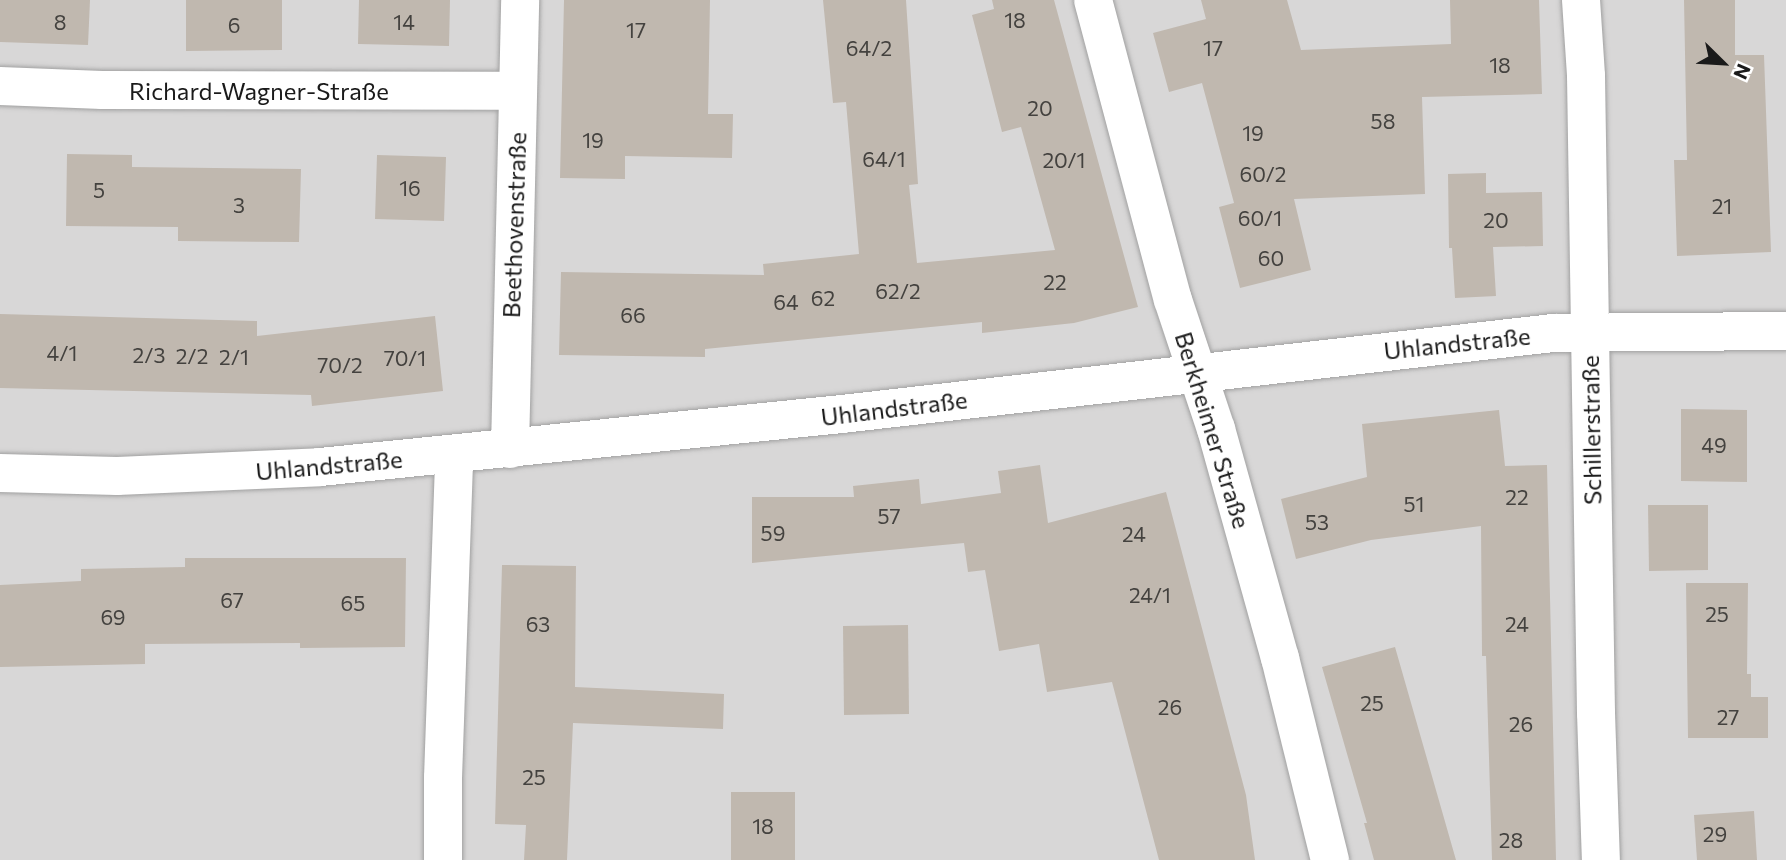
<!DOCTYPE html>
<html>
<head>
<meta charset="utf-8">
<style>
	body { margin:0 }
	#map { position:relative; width:1786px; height:860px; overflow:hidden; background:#ece9df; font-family:Commissioner,sans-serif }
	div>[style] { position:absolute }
	.residential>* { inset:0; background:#d8d7d7 }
	.building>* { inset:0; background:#c0b8af }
	.roads { filter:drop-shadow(0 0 2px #a1a1a1) drop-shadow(0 0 2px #a1a1a1) }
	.street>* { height:38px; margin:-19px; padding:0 19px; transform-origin:19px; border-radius:19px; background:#fff }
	span { translate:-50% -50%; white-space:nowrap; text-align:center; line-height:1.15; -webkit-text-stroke:7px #fff; paint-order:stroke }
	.number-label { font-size:21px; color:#44423f }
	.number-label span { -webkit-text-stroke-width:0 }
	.street-label { font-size:24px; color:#1a1a1a }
	.north { position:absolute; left:1688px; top:28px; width:70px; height:70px; -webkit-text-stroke:5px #fff; paint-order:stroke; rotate:114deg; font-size:19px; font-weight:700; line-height:28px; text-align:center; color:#1a1a1a }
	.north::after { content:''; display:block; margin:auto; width:24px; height:32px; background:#1a1a1a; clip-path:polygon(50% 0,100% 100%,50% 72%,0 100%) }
</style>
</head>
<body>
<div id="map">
	<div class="residential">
		<i style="clip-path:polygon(0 0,1786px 0,1786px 860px,0 860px)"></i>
	</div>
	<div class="building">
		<i style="clip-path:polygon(0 0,90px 0,88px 45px,0 42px)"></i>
		<i style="clip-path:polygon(186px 0,282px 0,282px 50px,186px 51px)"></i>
		<i style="clip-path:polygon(359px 0,450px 0,449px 46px,358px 44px)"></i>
		<i style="clip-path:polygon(564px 0,710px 0,708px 114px,733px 114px,732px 158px,625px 156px,625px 179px,560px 178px)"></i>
		<i style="clip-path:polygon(823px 0,906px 0,918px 184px,909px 185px,917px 263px,1055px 250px,1021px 127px,1002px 132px,972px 15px,994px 9px,992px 0,1054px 0,1138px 307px,1074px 323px,982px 333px,982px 322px,705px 349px,705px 357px,559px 355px,561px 272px,764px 275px,763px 264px,859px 254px,846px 102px,833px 103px)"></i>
		<i style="clip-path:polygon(1201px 0,1287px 0,1301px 50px,1451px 44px,1450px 0,1539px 0,1542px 94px,1422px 97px,1425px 194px,1294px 199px,1311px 270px,1240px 288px,1219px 207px,1234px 203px,1202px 83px,1169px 92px,1153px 33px,1206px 19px)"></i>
		<i style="clip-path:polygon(1684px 0,1735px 0,1735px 55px,1764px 55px,1771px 252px,1677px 256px,1674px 160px,1687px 160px)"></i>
		<i style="clip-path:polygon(67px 154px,132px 155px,132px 167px,301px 169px,299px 242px,178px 241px,178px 227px,66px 226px)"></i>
		<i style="clip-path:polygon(377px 155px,446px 157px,444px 221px,375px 219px)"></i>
		<i style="clip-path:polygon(1486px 173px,1486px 193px,1542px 192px,1543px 246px,1493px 247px,1496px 296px,1455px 298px,1452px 248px,1449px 248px,1448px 174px)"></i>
		<i style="clip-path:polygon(0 314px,257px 321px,257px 336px,435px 316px,443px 391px,312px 406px,311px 395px,0 388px)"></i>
		<i style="clip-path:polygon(1681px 409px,1747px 410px,1747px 482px,1681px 481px)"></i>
		<i style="clip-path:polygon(1499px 410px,1505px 466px,1547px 465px,1556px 860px,1492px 860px,1486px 656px,1482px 656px,1481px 526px,1371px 540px,1296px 559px,1281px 499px,1367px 477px,1362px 424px)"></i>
		<i style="clip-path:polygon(1040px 465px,1048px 523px,1166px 492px,1246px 795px,1255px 860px,1159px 860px,1112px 682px,1047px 692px,1039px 644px,999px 651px,985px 570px,968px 572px,964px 543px,752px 563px,752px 497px,854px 497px,853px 486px,919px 479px,921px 504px,1001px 493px,998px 471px)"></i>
		<i style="clip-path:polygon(1648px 505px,1708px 505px,1708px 570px,1649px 571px)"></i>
		<i style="clip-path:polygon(185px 558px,406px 558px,405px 647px,300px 648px,300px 643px,145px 644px,145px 664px,0 667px,0 585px,81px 581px,81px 569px,185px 567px)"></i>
		<i style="clip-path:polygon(502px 565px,576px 566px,575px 687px,724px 694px,723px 729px,573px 723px,567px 860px,524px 860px,526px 825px,495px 824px)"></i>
		<i style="clip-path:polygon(1686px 583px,1748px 583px,1747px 674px,1751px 674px,1751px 697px,1768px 697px,1768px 738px,1688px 738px)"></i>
		<i style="clip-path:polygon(908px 625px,909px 714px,844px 715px,843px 626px)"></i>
		<i style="clip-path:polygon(1395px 647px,1456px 860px,1374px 860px,1364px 823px,1367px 823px,1322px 667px)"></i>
		<i style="clip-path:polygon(731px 792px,795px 792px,795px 860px,731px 860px)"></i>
		<i style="clip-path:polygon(1754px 811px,1757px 860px,1697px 860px,1694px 815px)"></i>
	</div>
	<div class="roads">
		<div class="street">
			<i style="left:1093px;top:0;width:310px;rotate:75.1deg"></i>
			<i style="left:1173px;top:300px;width:136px;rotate:71.6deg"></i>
			<i style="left:1216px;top:429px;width:238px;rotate:74.4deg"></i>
			<i style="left:1280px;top:658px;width:208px;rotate:76.1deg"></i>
			<i style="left:1581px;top:0;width:76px;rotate:86.2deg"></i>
			<i style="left:1586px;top:76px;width:637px;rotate:89.1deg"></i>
			<i style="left:1596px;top:713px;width:147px;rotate:88.1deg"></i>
			<i style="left:0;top:86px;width:102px;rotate:2.2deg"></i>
			<i style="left:102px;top:90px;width:415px;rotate:0.1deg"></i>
			<i style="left:510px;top:449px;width:449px;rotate:-88.7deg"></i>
			<i style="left:0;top:473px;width:117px;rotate:1.5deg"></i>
			<i style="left:117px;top:476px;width:203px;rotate:-2.5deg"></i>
			<i style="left:320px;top:467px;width:525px;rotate:-5.8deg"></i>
			<i style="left:842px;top:414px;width:716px;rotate:-6.5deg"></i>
			<i style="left:1553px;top:333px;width:233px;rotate:-0.5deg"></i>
			<i style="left:443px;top:860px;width:82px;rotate:-90deg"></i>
			<i style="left:443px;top:778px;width:323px;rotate:-88deg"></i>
		</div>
	</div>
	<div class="number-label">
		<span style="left:1015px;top:20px">18</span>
		<span style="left:60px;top:22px">8</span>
		<span style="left:404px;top:22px">14</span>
		<span style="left:234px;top:25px">6</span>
		<span style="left:636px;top:30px">17</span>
		<span style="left:869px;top:48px">64/2</span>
		<span style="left:1213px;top:48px">17</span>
		<span style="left:1500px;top:65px">18</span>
		<span style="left:1040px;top:108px">20</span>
		<span style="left:1383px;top:121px">58</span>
		<span style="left:1253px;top:133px">19</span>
		<span style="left:593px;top:140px">19</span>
		<span style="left:884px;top:159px">64/1</span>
		<span style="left:1064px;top:160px">20/1</span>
		<span style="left:1263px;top:174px">60/2</span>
		<span style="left:410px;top:188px">16</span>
		<span style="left:99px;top:190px">5</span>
		<span style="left:239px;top:205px">3</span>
		<span style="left:1722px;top:206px">21</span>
		<span style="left:1260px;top:218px">60/1</span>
		<span style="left:1496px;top:220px">20</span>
		<span style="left:1271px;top:258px">60</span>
		<span style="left:1055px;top:282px">22</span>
		<span style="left:898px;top:291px">62/2</span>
		<span style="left:823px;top:298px">62</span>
		<span style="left:786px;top:302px">64</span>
		<span style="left:633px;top:315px">66</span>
		<span style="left:62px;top:353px">4/1</span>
		<span style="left:149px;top:355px">2/3</span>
		<span style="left:192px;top:356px">2/2</span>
		<span style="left:234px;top:357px">2/1</span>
		<span style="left:405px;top:358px">70/1</span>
		<span style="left:340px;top:365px">70/2</span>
		<span style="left:1714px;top:445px">49</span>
		<span style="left:1517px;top:497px">22</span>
		<span style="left:1414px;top:504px">51</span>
		<span style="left:889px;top:516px">57</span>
		<span style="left:1317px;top:522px">53</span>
		<span style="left:773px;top:533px">59</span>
		<span style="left:1134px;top:534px">24</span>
		<span style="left:1150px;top:595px">24/1</span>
		<span style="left:232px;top:600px">67</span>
		<span style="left:353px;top:603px">65</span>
		<span style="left:1717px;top:614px">25</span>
		<span style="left:113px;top:617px">69</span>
		<span style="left:538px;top:624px">63</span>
		<span style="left:1517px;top:624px">24</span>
		<span style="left:1372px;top:703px">25</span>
		<span style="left:1170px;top:707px">26</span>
		<span style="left:1728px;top:717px">27</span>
		<span style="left:1521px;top:724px">26</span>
		<span style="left:534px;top:777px">25</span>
		<span style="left:763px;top:826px">18</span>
		<span style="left:1715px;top:834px">29</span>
		<span style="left:1511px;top:840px">28</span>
	</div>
	<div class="street-label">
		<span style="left:259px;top:91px">Richard-Wagner-Straße</span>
		<span style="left:514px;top:225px;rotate:-88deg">Beethovenstraße</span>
		<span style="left:1457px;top:343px;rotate:-6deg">Uhlandstraße</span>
		<span style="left:894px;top:408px;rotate:-7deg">Uhlandstraße</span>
		<span style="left:1213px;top:430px;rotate:73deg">Berkheimer Straße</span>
		<span style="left:1591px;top:430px;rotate:-91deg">Schillerstraße</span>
		<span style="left:329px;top:465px;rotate:-5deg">Uhlandstraße</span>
	</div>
	<div class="north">N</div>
</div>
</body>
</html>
